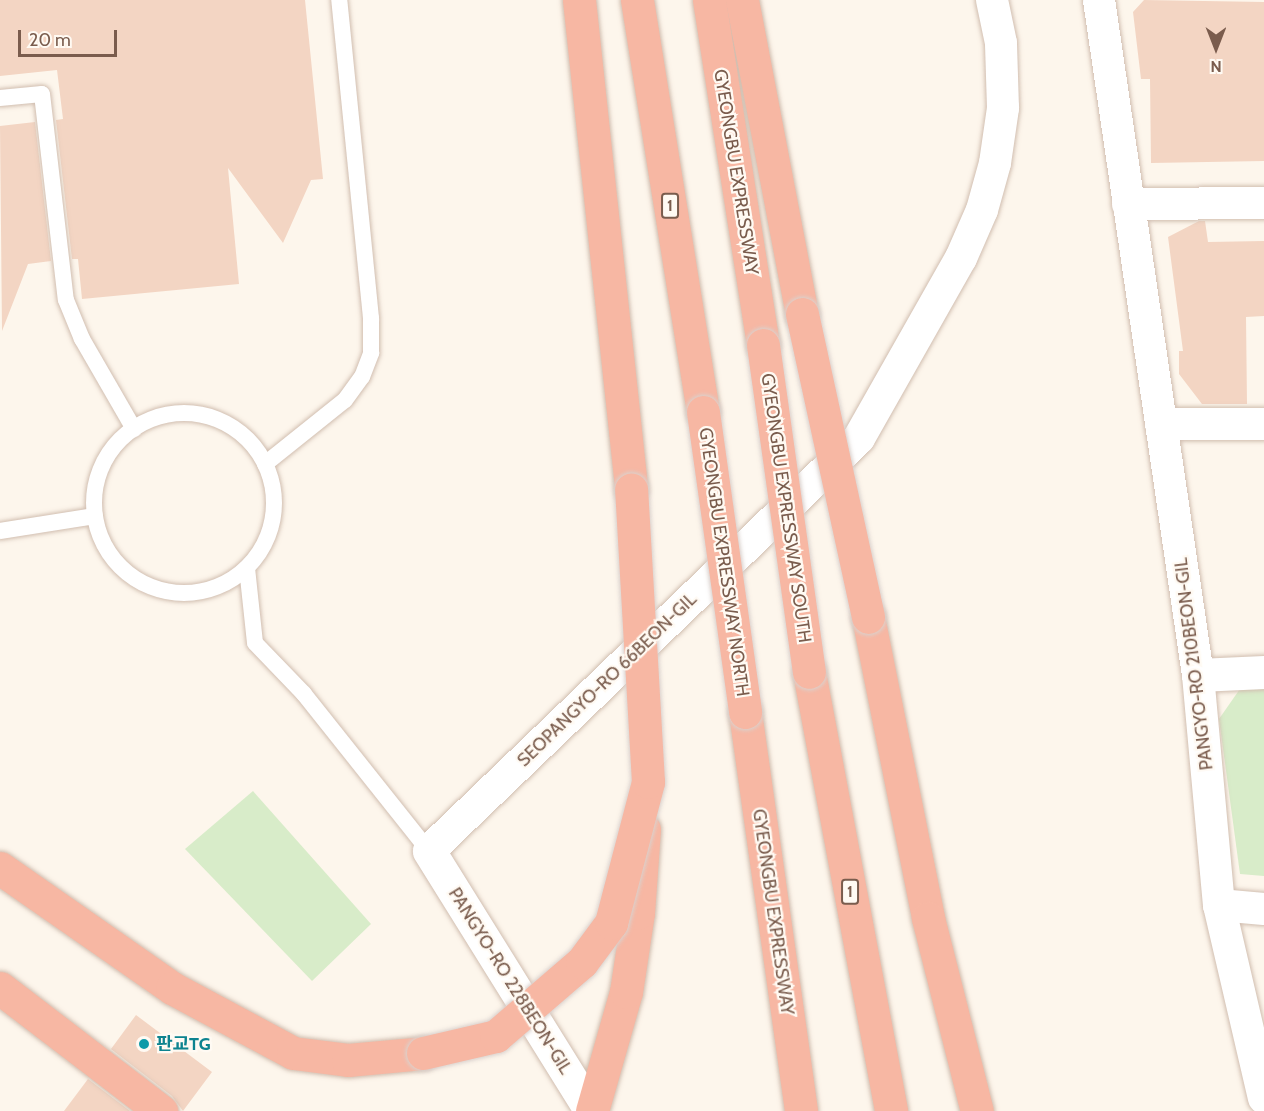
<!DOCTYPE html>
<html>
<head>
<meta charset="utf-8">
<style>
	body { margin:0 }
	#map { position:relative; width:1264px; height:1111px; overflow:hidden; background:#fdf6ec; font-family:Cabin,"Noto Sans KR",sans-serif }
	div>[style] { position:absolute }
	.green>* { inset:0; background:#d8ecc9 }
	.building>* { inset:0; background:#f3d5c3 }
	.roads { filter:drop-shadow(0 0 2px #d1beb0) drop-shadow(0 0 2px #d1beb0) }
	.service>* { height:16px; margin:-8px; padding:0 8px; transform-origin:8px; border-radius:8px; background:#fff }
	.service>.ring { margin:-8px; padding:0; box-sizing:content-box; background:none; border:16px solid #fff; border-radius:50% }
	.minor>* { height:32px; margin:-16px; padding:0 16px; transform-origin:16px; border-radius:16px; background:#fff }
	.tertiary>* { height:33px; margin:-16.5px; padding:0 16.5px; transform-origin:16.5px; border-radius:16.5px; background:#fff }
	.motorway>* { height:33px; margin:-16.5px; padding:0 16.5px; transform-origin:16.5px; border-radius:16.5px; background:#f7b7a3 }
	.bridges { filter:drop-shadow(0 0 2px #dad1cd) drop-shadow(0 0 2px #dad1cd) }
	.motorway-bridge>* { height:33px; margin:-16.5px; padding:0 16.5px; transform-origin:16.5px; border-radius:16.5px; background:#f7b7a3 }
	.dots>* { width:16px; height:16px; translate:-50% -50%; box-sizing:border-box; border:3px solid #fffaf3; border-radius:50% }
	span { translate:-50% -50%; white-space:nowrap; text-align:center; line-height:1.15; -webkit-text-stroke:4.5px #fffaf3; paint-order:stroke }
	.shield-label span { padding:2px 4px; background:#fffaf3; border:2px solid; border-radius:4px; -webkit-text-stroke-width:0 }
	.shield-label { font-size:16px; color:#7a5c4d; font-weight:700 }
	.street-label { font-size:18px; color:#7a5c4d }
	.culture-label { font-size:18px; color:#0d838f; font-weight:700 }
	.left { translate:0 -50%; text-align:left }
	.north { position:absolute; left:1186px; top:18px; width:60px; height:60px; -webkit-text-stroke:4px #fffaf3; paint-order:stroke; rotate:180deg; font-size:16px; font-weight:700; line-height:24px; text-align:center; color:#7a5c4d }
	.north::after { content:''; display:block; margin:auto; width:21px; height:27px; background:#7a5c4d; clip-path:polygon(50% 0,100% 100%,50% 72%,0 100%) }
	.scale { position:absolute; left:18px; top:30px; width:99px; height:27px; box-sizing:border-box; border:3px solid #7a5c4d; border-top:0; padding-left:8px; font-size:18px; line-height:21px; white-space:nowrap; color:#7a5c4d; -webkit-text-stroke:4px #fffaf3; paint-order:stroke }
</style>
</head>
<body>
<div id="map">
	<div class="green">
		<i style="clip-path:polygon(1242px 686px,1264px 686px,1264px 876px,1240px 874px,1219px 719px)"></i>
		<i style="clip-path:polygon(253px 791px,371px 924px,312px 981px,185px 849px)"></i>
	</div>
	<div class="building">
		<i style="clip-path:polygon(0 0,305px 0,323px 179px,311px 180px,283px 243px,228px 168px,239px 284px,82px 299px,78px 259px,72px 259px,56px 120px,63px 119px,57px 70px,0 76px)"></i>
		<i style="clip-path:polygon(1144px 0,1264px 2px,1264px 161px,1151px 163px,1150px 79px,1141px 79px,1133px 12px)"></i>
		<i style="clip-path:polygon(35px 122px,51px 261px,28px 264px,2px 331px,0 126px)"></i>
		<i style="clip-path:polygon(1199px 221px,1205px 221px,1208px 242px,1264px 241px,1264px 316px,1246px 317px,1247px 404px,1202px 404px,1179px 374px,1179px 351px,1183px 351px,1168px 237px)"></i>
		<i style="clip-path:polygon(136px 1015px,212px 1072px,183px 1111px,172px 1096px,111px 1049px)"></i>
		<i style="clip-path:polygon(88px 1079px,130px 1111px,64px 1111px)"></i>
	</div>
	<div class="roads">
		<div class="service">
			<i style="left:0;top:98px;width:42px;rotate:-5.4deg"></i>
			<i style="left:42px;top:94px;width:207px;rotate:83.4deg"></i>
			<i style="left:66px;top:300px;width:42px;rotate:67.7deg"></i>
			<i style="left:82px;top:339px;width:104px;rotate:60deg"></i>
			<i class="ring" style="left:94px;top:413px;width:164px;height:164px"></i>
			<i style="left:265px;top:464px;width:102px;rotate:-38.7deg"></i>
			<i style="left:345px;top:400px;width:29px;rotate:-54deg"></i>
			<i style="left:362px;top:377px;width:26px;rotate:-69deg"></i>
			<i style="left:371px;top:353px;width:35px;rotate:-90deg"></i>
			<i style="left:371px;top:318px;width:320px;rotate:-95.7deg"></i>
			<i style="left:0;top:531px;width:96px;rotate:-9deg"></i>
			<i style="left:247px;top:568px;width:75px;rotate:83.9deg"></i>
			<i style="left:255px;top:643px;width:71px;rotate:46.1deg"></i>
			<i style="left:304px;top:694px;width:201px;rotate:51.5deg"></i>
		</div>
		<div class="minor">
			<i style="left:1099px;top:0;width:682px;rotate:81.66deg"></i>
			<i style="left:1198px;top:675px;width:231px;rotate:84.8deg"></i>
			<i style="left:1219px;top:905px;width:198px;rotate:76.9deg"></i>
			<i style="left:1128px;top:204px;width:136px;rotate:-0.4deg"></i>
			<i style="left:1161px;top:424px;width:103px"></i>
			<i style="left:429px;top:851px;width:596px;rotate:-43.84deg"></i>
			<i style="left:859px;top:438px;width:207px;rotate:-60.5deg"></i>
			<i style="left:961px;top:258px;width:52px;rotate:-66.4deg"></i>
			<i style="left:982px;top:210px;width:49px;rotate:-74.5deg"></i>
			<i style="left:995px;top:163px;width:56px;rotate:-81.7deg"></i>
			<i style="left:1003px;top:108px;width:65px;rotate:-91.8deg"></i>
			<i style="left:1001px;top:43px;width:44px;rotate:-101.8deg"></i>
			<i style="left:1219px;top:905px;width:45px;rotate:5.1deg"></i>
		</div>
		<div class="tertiary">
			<i style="left:1198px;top:675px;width:66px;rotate:-2.6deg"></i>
			<i style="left:429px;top:851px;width:306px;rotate:58.1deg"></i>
		</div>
		<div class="motorway">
			<i style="left:579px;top:0;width:492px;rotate:83.9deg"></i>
			<i style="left:637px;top:0;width:417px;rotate:80.9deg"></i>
			<i style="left:709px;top:0;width:349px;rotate:81.1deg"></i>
			<i style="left:742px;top:0;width:320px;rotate:79.2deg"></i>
			<i style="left:868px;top:617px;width:307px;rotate:78.7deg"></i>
			<i style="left:928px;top:918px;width:199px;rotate:75.8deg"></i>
			<i style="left:809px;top:672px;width:447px;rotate:79.4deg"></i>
			<i style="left:745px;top:712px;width:403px;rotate:82deg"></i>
			<i style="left:0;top:868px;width:210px;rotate:34.9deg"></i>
			<i style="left:172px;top:988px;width:137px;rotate:28.2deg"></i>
			<i style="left:293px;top:1053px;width:55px;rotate:7.3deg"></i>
			<i style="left:348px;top:1060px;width:75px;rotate:-5.3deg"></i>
			<i style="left:0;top:988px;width:203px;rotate:37.4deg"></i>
			<i style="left:592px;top:1111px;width:124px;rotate:-74.1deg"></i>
			<i style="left:626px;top:992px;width:80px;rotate:-81.4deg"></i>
			<i style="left:638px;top:913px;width:84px;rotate:-85.9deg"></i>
		</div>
	</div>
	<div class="bridges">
		<div class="motorway-bridge">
			<i style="left:802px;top:314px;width:310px;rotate:77.7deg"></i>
			<i style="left:763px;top:345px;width:330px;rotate:82deg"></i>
			<i style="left:703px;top:412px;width:303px;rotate:82deg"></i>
			<i style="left:423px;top:1053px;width:75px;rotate:-13.1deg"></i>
			<i style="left:496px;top:1036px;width:113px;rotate:-40.7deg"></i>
			<i style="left:582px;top:962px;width:49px;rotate:-53.4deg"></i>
			<i style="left:611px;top:923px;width:146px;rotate:-75.3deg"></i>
			<i style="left:648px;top:782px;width:293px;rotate:-93.3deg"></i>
		</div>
	</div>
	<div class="dots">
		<i style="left:144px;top:1044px;background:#0f9aa8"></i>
	</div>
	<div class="shield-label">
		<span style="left:670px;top:206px">1</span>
		<span style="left:850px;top:892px">1</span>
	</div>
	<div class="street-label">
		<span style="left:736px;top:172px;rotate:81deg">GYEONGBU EXPRESSWAY</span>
		<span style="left:786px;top:508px;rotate:82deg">GYEONGBU EXPRESSWAY SOUTH</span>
		<span style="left:724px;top:562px;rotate:82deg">GYEONGBU EXPRESSWAY NORTH</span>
		<span style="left:1194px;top:664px;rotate:-97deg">PANGYO-RO 210BEON-GIL</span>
		<span style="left:607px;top:680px;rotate:-44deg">SEOPANGYO-RO 66BEON-GIL</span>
		<span style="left:773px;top:912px;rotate:82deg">GYEONGBU EXPRESSWAY</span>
		<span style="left:510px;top:981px;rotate:58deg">PANGYO-RO 228BEON-GIL</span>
	</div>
	<div class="culture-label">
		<span class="left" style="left:156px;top:1044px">판교TG</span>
	</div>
	<div class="north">N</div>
	<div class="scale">20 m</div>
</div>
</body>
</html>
